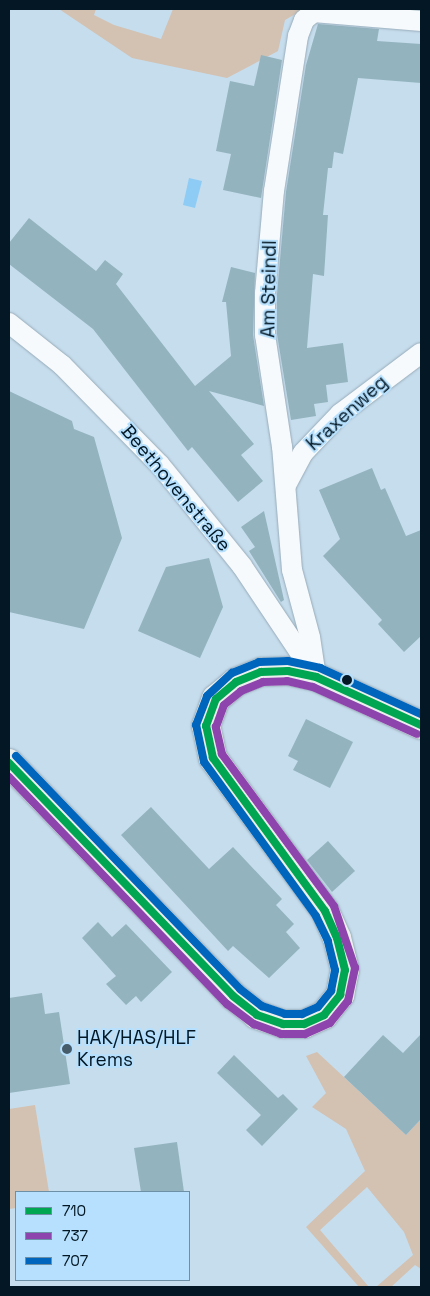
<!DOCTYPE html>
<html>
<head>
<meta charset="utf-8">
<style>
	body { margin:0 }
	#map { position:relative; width:430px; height:1296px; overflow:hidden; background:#c6dded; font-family:"Space Grotesk",sans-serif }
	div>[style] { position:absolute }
	.green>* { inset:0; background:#d3c1b2 }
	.water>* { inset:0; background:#8eccf5 }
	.building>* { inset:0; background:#93b3bf }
	.roads { filter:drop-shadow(0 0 1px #97abb9) drop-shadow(0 0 1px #97abb9) }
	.street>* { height:20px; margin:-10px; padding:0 10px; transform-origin:10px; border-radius:10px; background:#f6fafc }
	.secondary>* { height:28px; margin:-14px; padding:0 14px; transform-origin:14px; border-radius:14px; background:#ebefed }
	.bus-1>* { height:8px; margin:-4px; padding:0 4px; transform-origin:4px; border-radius:4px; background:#00a651 }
	.bus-2>* { height:8px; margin:-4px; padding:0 4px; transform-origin:4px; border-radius:4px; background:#8e44ad }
	.bus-3>* { height:8px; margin:-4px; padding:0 4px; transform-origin:4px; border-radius:4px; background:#0065bd }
	.dots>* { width:14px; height:14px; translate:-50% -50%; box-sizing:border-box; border:2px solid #b6e0fd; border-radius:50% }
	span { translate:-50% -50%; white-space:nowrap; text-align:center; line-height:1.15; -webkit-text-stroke:4px #b6e0fd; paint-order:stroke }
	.street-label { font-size:19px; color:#031724 }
	.poi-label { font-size:19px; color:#031724 }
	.left { translate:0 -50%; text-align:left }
	.frame { position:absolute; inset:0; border:10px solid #031724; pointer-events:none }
	.legend { position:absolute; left:15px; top:1191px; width:175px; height:90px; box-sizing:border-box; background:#b6e0fd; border:1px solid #6e90a6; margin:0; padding:6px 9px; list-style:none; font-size:15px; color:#031724 }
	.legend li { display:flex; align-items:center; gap:10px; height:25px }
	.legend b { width:25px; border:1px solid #6e90a6 }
</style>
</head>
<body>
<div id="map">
	<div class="green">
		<i style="clip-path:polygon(59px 9px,96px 9px,94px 15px,114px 25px,161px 39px,173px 9px,304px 9px,285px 20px,278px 51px,227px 78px,132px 58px)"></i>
		<i style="clip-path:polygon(317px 1052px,406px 1135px,421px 1119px,421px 1269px,415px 1265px,391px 1287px,376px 1287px,413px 1255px,404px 1232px,367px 1187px,320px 1230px,369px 1287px,359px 1287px,306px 1227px,365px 1171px,346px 1129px,312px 1107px,326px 1093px,306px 1056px)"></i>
		<i style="clip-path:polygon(35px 1105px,49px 1192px,16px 1192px,16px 1208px,9px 1209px,9px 1109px)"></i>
	</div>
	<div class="water">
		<i style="clip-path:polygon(189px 178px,202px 181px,195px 208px,183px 205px)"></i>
	</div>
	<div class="building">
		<i style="clip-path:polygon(318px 24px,379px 29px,377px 41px,421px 44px,421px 83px,358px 78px,343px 154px,334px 152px,332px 168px,328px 168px,323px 215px,328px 215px,324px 276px,313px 274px,307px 348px,343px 343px,348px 382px,326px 385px,328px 402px,314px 404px,316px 416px,291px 420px,277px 334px,277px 294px,286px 192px,306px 65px)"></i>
		<i style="clip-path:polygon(261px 55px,282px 60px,261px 198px,223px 190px,231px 154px,216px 151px,230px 81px,254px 86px)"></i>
		<i style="clip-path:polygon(29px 218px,96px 271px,105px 260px,123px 274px,116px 284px,195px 386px,231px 356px,226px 302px,222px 302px,231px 267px,255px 273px,253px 335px,264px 406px,209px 391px,254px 444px,241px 455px,263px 481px,238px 502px,192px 447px,188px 451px,93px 329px,9px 264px,9px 243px)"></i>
		<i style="clip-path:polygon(9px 391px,72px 421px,74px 429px,94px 437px,122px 538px,84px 629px,9px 612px)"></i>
		<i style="clip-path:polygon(372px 468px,381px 490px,385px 488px,406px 536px,421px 530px,421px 636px,404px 652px,378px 624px,382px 620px,323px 556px,340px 539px,319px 490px)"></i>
		<i style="clip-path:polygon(264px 511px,284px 600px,281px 602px,249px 551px,255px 547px,241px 527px)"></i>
		<i style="clip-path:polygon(209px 558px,223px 607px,200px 658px,138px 631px,166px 567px)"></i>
		<i style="clip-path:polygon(306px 719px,353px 742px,330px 788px,293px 770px,298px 761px,288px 756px)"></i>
		<i style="clip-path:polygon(151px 807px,209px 869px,233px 847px,282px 899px,276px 905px,294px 924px,286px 932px,300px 948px,269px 978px,233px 946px,228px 951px,121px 835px)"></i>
		<i style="clip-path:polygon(328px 841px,355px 871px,332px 892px,307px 860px)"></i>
		<i style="clip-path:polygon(98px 922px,112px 937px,126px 924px,172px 972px,141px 1002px,136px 996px,126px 1005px,106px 984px,116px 976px,82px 938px)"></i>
		<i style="clip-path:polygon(42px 993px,45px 1014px,59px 1012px,70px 1084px,9px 1093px,9px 998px)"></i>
		<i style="clip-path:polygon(421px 1034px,421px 1119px,406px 1135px,344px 1077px,383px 1035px,403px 1053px)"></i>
		<i style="clip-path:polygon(234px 1055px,278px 1098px,283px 1094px,298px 1109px,262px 1146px,246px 1130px,261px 1115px,217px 1073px)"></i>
		<i style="clip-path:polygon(177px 1142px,184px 1192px,141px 1192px,134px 1148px)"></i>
	</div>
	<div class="roads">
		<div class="street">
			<i style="left:9px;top:323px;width:68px;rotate:38.4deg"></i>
			<i style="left:62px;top:365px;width:140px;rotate:45.6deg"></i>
			<i style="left:160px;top:465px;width:130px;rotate:50.9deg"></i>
			<i style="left:242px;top:566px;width:128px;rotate:56.2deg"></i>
			<i style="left:286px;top:485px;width:36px;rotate:-62deg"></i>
			<i style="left:303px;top:453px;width:54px;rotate:-46.5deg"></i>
			<i style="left:340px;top:414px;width:101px;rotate:-37deg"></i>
			<i style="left:316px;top:677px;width:40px;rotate:-98.5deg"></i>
			<i style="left:310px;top:637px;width:69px;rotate:-105deg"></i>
			<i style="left:292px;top:570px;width:123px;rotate:-94.6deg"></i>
			<i style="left:282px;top:447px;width:113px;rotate:-98.6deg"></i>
			<i style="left:265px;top:335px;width:42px;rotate:-90deg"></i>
			<i style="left:265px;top:293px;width:102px;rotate:-85deg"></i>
			<i style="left:274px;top:191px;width:157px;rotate:-81.2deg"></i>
			<i style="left:298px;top:36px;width:17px;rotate:-69deg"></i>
			<i style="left:304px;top:20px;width:13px;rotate:-39deg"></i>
			<i style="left:314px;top:12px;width:107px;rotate:4.8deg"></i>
		</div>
		<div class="secondary">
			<i style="left:9px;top:763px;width:323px;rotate:46.1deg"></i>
			<i style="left:233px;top:996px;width:31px;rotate:38deg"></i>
			<i style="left:257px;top:1015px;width:28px;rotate:19deg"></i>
			<i style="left:283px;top:1024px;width:21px"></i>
			<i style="left:304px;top:1024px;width:22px;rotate:-24deg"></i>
			<i style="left:324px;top:1015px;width:26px;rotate:-51deg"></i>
			<i style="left:340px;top:995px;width:25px;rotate:-79deg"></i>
			<i style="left:345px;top:970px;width:33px;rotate:-104deg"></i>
			<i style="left:337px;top:938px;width:30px;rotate:-114deg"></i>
			<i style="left:325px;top:911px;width:190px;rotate:-126.2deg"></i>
			<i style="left:213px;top:758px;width:33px;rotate:-102deg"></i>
			<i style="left:206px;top:726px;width:29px;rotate:-70deg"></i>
			<i style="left:216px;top:699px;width:26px;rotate:-40deg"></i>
			<i style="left:236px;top:682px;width:27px;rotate:-22deg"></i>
			<i style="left:261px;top:672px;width:27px;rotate:-2deg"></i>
			<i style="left:288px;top:671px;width:29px;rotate:12deg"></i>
			<i style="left:316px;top:677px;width:115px;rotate:24.6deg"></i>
		</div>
	</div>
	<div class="bus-1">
		<i style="left:9px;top:763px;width:323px;rotate:46.1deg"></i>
		<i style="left:233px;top:996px;width:31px;rotate:38deg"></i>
		<i style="left:257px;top:1015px;width:28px;rotate:19deg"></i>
		<i style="left:283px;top:1024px;width:21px"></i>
		<i style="left:304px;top:1024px;width:22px;rotate:-24deg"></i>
		<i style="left:324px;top:1015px;width:26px;rotate:-51deg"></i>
		<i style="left:340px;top:995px;width:25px;rotate:-79deg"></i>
		<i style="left:345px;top:970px;width:33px;rotate:-104deg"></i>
		<i style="left:337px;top:938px;width:30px;rotate:-114deg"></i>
		<i style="left:325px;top:911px;width:190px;rotate:-126.2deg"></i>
		<i style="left:213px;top:758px;width:33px;rotate:-102deg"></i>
		<i style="left:206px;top:726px;width:29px;rotate:-70deg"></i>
		<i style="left:216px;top:699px;width:26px;rotate:-40deg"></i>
		<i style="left:236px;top:682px;width:27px;rotate:-22deg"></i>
		<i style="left:261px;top:672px;width:27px;rotate:-2deg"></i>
		<i style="left:288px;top:671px;width:29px;rotate:12deg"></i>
		<i style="left:316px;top:677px;width:115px;rotate:24.6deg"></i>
	</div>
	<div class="bus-2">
		<i style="left:9px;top:777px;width:315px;rotate:46.2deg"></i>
		<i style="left:227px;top:1004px;width:34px;rotate:37deg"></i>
		<i style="left:254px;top:1024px;width:29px;rotate:20deg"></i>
		<i style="left:281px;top:1034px;width:24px"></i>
		<i style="left:305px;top:1034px;width:27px;rotate:-24deg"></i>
		<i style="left:330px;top:1023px;width:28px;rotate:-51deg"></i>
		<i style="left:348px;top:1001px;width:34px;rotate:-78deg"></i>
		<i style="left:355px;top:968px;width:65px;rotate:-108.7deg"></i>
		<i style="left:334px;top:906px;width:189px;rotate:-126.4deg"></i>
		<i style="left:222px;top:754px;width:28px;rotate:-103deg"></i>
		<i style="left:216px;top:727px;width:23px;rotate:-70deg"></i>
		<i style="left:224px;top:705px;width:22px;rotate:-39deg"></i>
		<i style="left:241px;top:691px;width:24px;rotate:-22deg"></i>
		<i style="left:263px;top:682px;width:24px;rotate:-2deg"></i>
		<i style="left:287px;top:681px;width:27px;rotate:13deg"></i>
		<i style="left:313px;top:687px;width:114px;rotate:24.3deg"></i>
	</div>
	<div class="bus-3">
		<i style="left:16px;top:756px;width:323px;rotate:46.1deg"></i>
		<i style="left:240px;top:989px;width:28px;rotate:38deg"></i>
		<i style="left:262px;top:1006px;width:24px;rotate:19deg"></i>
		<i style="left:285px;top:1014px;width:17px"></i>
		<i style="left:302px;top:1014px;width:17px;rotate:-24deg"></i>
		<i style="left:318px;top:1007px;width:21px;rotate:-51deg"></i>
		<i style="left:331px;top:991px;width:21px;rotate:-79deg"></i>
		<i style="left:335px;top:970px;width:30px;rotate:-104deg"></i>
		<i style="left:328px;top:941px;width:28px;rotate:-116deg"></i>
		<i style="left:316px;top:916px;width:190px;rotate:-126deg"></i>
		<i style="left:204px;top:762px;width:38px;rotate:-102deg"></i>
		<i style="left:196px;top:725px;width:31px;rotate:-69deg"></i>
		<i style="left:207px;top:696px;width:34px;rotate:-43deg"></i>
		<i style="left:232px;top:673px;width:29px;rotate:-22deg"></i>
		<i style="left:259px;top:662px;width:29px;rotate:-2deg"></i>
		<i style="left:288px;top:661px;width:33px;rotate:12deg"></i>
		<i style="left:320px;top:668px;width:111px;rotate:24.5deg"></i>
	</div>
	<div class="dots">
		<i style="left:347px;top:680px;background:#031724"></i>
		<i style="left:67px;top:1049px;background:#475c6a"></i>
	</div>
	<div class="street-label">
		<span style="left:269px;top:289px;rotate:-89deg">Am Steindl</span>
		<span style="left:347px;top:413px;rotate:-42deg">Kraxenweg</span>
		<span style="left:176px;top:488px;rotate:50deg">Beethovenstraße</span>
	</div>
	<div class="poi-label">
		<span class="left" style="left:77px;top:1049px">HAK/HAS/HLF<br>Krems</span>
	</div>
	<div class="frame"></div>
	<ul class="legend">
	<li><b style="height:6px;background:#00a651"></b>710</li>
	<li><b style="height:6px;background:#8e44ad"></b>737</li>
	<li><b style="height:6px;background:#0065bd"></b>707</li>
	</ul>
</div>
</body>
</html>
